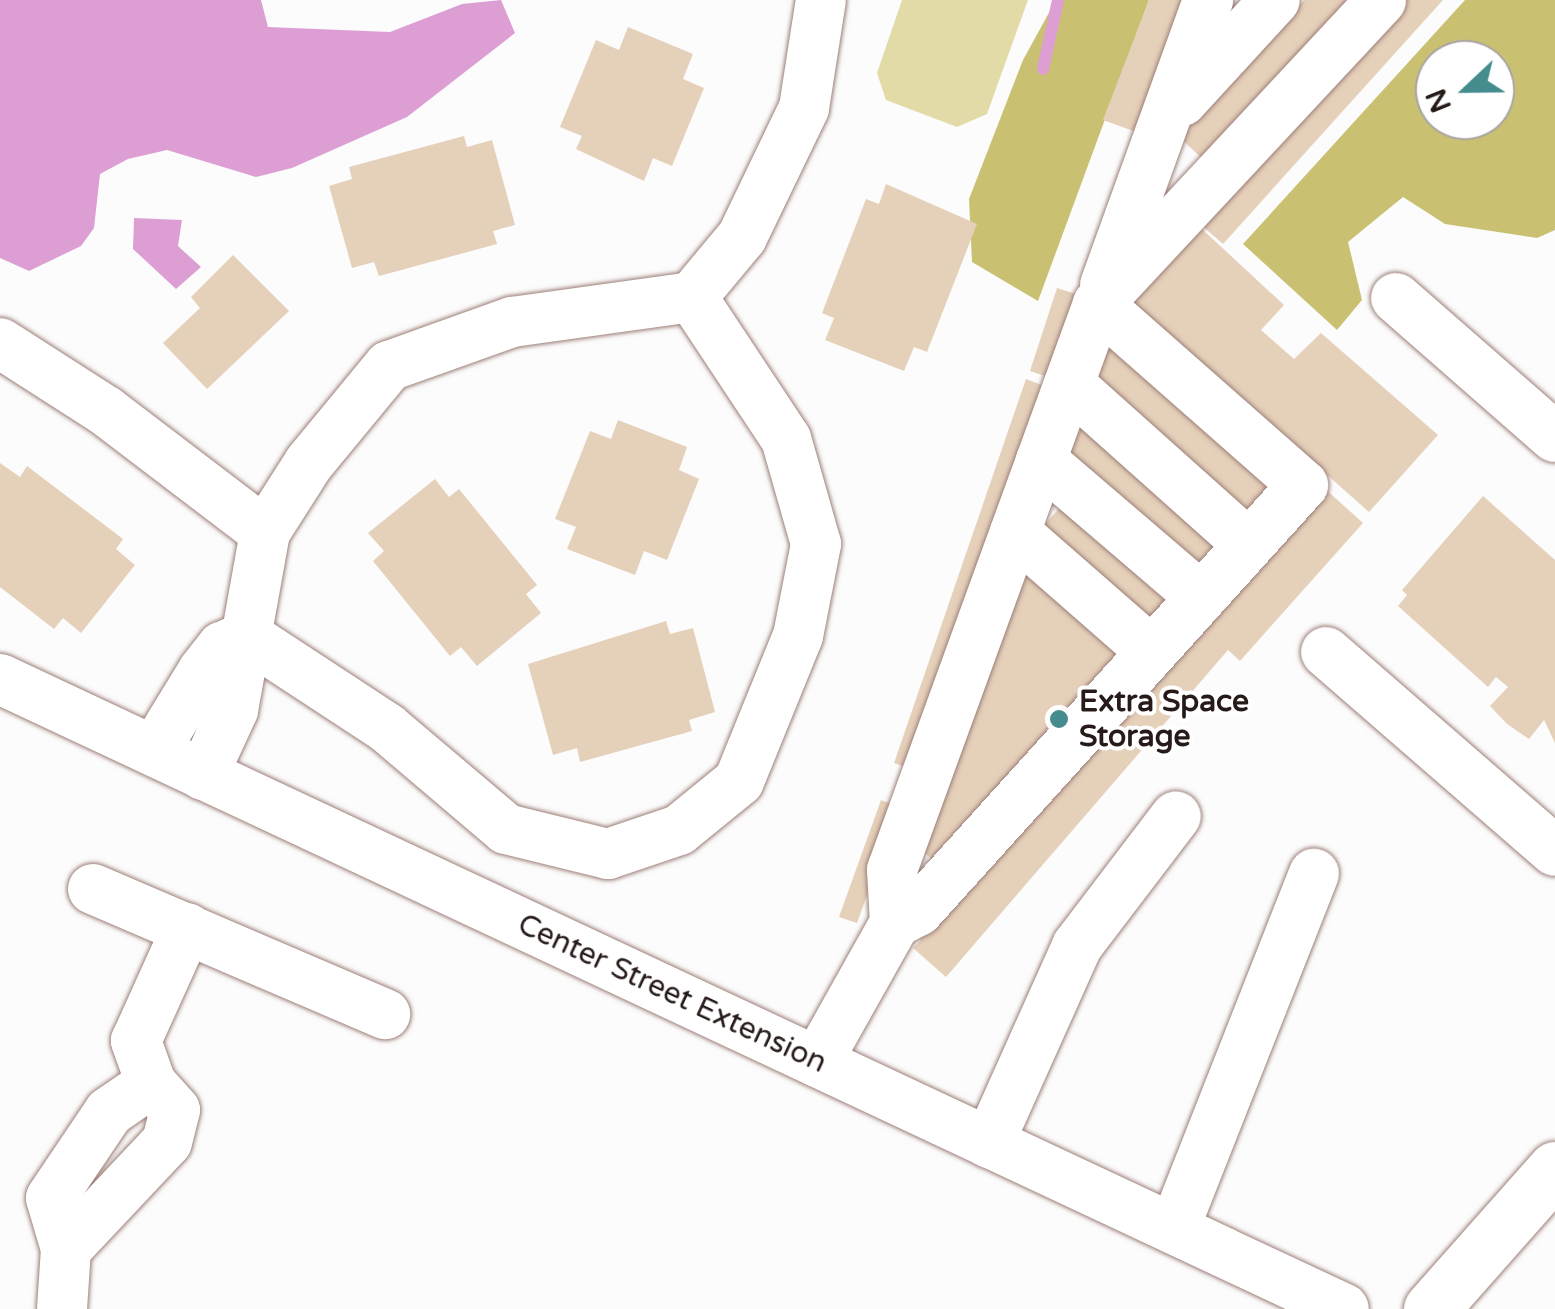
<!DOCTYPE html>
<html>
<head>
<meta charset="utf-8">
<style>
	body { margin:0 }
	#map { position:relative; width:1555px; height:1309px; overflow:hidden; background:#fcfcfc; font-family:"Varela Round",sans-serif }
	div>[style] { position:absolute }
	.green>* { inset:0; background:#e2dba7 }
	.forest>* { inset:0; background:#cac072 }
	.water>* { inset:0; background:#dd9fd3 }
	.stream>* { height:12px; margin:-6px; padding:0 6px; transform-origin:6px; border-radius:6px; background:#dd9fd3 }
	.building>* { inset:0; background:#e5d0ba }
	.roads { filter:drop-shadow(0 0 2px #9c7f77) drop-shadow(0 0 2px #9c7f77) }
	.minor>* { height:50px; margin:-25px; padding:0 25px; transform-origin:25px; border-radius:25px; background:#fff }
	.major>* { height:55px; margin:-27.5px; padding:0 27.5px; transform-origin:27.5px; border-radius:27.5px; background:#fff }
	.dots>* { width:28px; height:28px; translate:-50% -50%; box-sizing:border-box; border:5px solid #fff; border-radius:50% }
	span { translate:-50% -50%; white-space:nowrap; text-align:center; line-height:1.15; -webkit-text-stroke:8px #fff; paint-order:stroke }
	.poi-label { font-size:30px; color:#261b18; font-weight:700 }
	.left { translate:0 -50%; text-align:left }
	.street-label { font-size:30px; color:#261b18 }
	.north { position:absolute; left:1415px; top:40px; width:100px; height:100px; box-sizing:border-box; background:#fff; border:2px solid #a8a4a3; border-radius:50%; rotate:248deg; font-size:28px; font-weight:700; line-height:40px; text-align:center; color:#261b18 }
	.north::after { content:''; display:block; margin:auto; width:35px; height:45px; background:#458c8f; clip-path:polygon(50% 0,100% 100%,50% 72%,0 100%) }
</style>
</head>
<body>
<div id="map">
	<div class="green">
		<i style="clip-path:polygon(902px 0,1028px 0,987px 114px,957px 127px,886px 100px,877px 73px)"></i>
	</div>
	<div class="forest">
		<i style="clip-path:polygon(1056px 0,1149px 0,1038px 301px,972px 262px,969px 199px,1023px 60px)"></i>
		<i style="clip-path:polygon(evenodd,1465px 0,1555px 0,1555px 230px,1537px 238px,1445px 224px,1403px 197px,1348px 242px,1362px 300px,1337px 330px,1243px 244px,1465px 0,1495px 60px,1495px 120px,1435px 120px,1435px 60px,1495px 60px)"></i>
	</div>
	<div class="water">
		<i style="clip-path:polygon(0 0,261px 0,268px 27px,390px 32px,462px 4px,501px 0,515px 33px,407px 117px,292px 168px,256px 177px,167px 150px,128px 159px,100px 174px,94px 228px,81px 246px,29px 271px,0 258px)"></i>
		<i style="clip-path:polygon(134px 218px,182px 220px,178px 246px,201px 267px,176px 289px,133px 249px)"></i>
	</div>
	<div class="stream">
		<i style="left:1043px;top:69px;width:71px;rotate:-77.7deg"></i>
	</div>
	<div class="building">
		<i style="clip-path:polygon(1149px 0,1189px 0,1139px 133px,1103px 120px)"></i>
		<i style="clip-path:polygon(1304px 0,1356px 0,1208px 164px,1179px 137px)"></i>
		<i style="clip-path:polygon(1403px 0,1443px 0,1223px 244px,1200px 224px)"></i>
		<i style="clip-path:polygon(628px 27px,693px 54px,683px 79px,704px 88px,672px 166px,653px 158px,644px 181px,576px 149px,582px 136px,560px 127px,596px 40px,619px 50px)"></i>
		<i style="clip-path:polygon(464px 136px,467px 147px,492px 140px,515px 225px,493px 231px,497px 244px,379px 276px,374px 262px,352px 268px,329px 186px,352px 179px,349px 167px)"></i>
		<i style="clip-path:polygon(886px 184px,977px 224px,927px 352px,914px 347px,904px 371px,825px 340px,834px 318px,822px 313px,866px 199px,879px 204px)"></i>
		<i style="clip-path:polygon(1189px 217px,1284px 305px,1261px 330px,1294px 359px,1321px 333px,1438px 435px,1369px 512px,1121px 292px)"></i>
		<i style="clip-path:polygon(233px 255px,289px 311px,207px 389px,163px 343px,200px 308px,191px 297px)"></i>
		<i style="clip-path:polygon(1057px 288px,1076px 294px,1048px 377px,1030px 371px)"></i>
		<i style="clip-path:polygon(1107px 344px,1273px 491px,1247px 520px,1081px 373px)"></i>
		<i style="clip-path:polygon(1026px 379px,1044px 386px,911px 769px,894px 763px)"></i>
		<i style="clip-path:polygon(618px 420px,687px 447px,679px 470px,699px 479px,667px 560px,644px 551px,635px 575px,567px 549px,576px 527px,555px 519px,590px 431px,611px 439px)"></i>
		<i style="clip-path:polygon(1086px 424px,1225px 546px,1199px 575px,1061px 452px)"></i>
		<i style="clip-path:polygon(0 463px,20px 477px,27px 466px,123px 539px,116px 549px,135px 565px,81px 633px,63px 618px,54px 629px,0 587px)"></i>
		<i style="clip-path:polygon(435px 479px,449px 497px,459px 489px,537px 585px,526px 594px,541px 613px,477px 666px,461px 647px,450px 656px,373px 561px,384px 551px,368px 533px)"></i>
		<i style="clip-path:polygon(1322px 486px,1363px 523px,1240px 661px,1228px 650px,946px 977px,913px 948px,921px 940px,915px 935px)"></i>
		<i style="clip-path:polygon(1483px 496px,1555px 560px,1555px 743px,1544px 720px,1529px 739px,1507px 724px,1490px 706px,1508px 687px,1496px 677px,1488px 687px,1398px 606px,1407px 595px,1402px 590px)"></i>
		<i style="clip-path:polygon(1064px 503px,1176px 601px,1150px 630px,1039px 531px)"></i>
		<i style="clip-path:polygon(1017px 560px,1125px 657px,941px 867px,918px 847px)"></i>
		<i style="clip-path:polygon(666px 621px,670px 634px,693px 628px,715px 712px,689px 720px,692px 731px,580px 762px,577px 748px,553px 755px,528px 664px)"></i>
		<i style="clip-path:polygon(881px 800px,899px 807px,857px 923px,839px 917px)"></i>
	</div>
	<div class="roads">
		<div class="minor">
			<i style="left:1182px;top:101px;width:137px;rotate:-47.4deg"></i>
			<i style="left:1105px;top:285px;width:303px;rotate:-70.1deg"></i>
			<i style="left:1396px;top:298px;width:211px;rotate:41.2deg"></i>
			<i style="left:1098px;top:304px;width:415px;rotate:-47deg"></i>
			<i style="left:0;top:343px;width:126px;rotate:32.7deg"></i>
			<i style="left:106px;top:411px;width:200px;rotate:37.3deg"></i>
			<i style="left:1069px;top:384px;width:241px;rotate:41.8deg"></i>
			<i style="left:1041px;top:460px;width:211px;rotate:40.6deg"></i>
			<i style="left:1015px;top:532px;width:182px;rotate:41.2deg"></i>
			<i style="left:247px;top:636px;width:168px;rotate:33.3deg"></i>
			<i style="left:387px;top:728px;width:156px;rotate:40.3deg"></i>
			<i style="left:506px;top:829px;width:105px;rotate:13.8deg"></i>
			<i style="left:608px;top:854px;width:75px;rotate:-18.7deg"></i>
			<i style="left:679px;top:830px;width:77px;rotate:-39.2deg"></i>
			<i style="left:739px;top:781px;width:157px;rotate:-67.9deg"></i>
			<i style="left:798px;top:636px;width:94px;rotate:-78.9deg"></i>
			<i style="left:816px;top:544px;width:109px;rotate:-105.9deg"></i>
			<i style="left:786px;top:439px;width:170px;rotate:-123.5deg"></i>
			<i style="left:692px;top:297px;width:78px;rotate:-50.2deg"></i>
			<i style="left:742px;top:237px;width:143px;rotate:-64.3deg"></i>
			<i style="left:804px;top:108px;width:109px;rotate:-81.1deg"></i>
			<i style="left:1326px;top:652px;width:303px;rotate:41deg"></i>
			<i style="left:0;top:679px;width:1484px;rotate:25.11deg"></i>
			<i style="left:154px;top:751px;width:94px;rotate:-58.5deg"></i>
			<i style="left:203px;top:671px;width:31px;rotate:-52deg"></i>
			<i style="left:222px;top:647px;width:27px;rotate:-24deg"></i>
			<i style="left:203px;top:775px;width:72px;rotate:-65.2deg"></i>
			<i style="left:233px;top:710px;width:181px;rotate:-79.8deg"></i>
			<i style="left:265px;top:532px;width:82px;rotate:-57.5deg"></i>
			<i style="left:309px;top:463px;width:126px;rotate:-50.5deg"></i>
			<i style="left:389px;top:366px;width:131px;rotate:-19.7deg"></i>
			<i style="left:512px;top:322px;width:182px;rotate:-7.9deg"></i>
			<i style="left:93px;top:889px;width:318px;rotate:23.2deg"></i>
			<i style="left:817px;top:1062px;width:159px;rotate:-60.7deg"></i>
			<i style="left:895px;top:923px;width:26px;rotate:-28deg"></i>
			<i style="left:918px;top:911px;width:574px;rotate:-47.89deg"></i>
			<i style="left:1303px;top:485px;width:273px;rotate:-138.6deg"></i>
			<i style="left:1098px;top:304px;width:602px;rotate:110deg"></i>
			<i style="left:892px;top:870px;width:53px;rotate:86.8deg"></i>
			<i style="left:989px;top:1143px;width:216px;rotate:-65.9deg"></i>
			<i style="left:1077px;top:946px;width:163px;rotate:-52.7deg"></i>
			<i style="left:1174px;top:1229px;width:382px;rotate:-68.5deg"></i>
			<i style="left:66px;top:1249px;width:147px;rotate:-46.7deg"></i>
			<i style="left:167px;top:1142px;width:33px;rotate:-76deg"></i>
			<i style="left:175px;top:1110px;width:36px;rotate:-132deg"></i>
			<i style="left:151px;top:1083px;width:45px;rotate:-109.7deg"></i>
			<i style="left:136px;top:1041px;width:124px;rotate:-65.7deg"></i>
			<i style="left:62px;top:1309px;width:60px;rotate:-86.2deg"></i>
			<i style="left:66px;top:1249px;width:53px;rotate:-106.4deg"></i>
			<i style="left:51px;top:1198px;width:104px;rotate:-56deg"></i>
			<i style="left:109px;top:1112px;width:51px;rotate:-34.6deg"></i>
		</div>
		<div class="major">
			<i style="left:1431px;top:1309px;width:187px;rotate:-48.5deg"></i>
		</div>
	</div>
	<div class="dots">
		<i style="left:1059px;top:719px;background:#458c8f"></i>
	</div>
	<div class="poi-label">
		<span class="left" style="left:1079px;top:719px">Extra Space<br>Storage</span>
	</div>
	<div class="street-label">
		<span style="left:672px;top:994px;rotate:25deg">Center Street Extension</span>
	</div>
	<div class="north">N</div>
</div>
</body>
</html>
